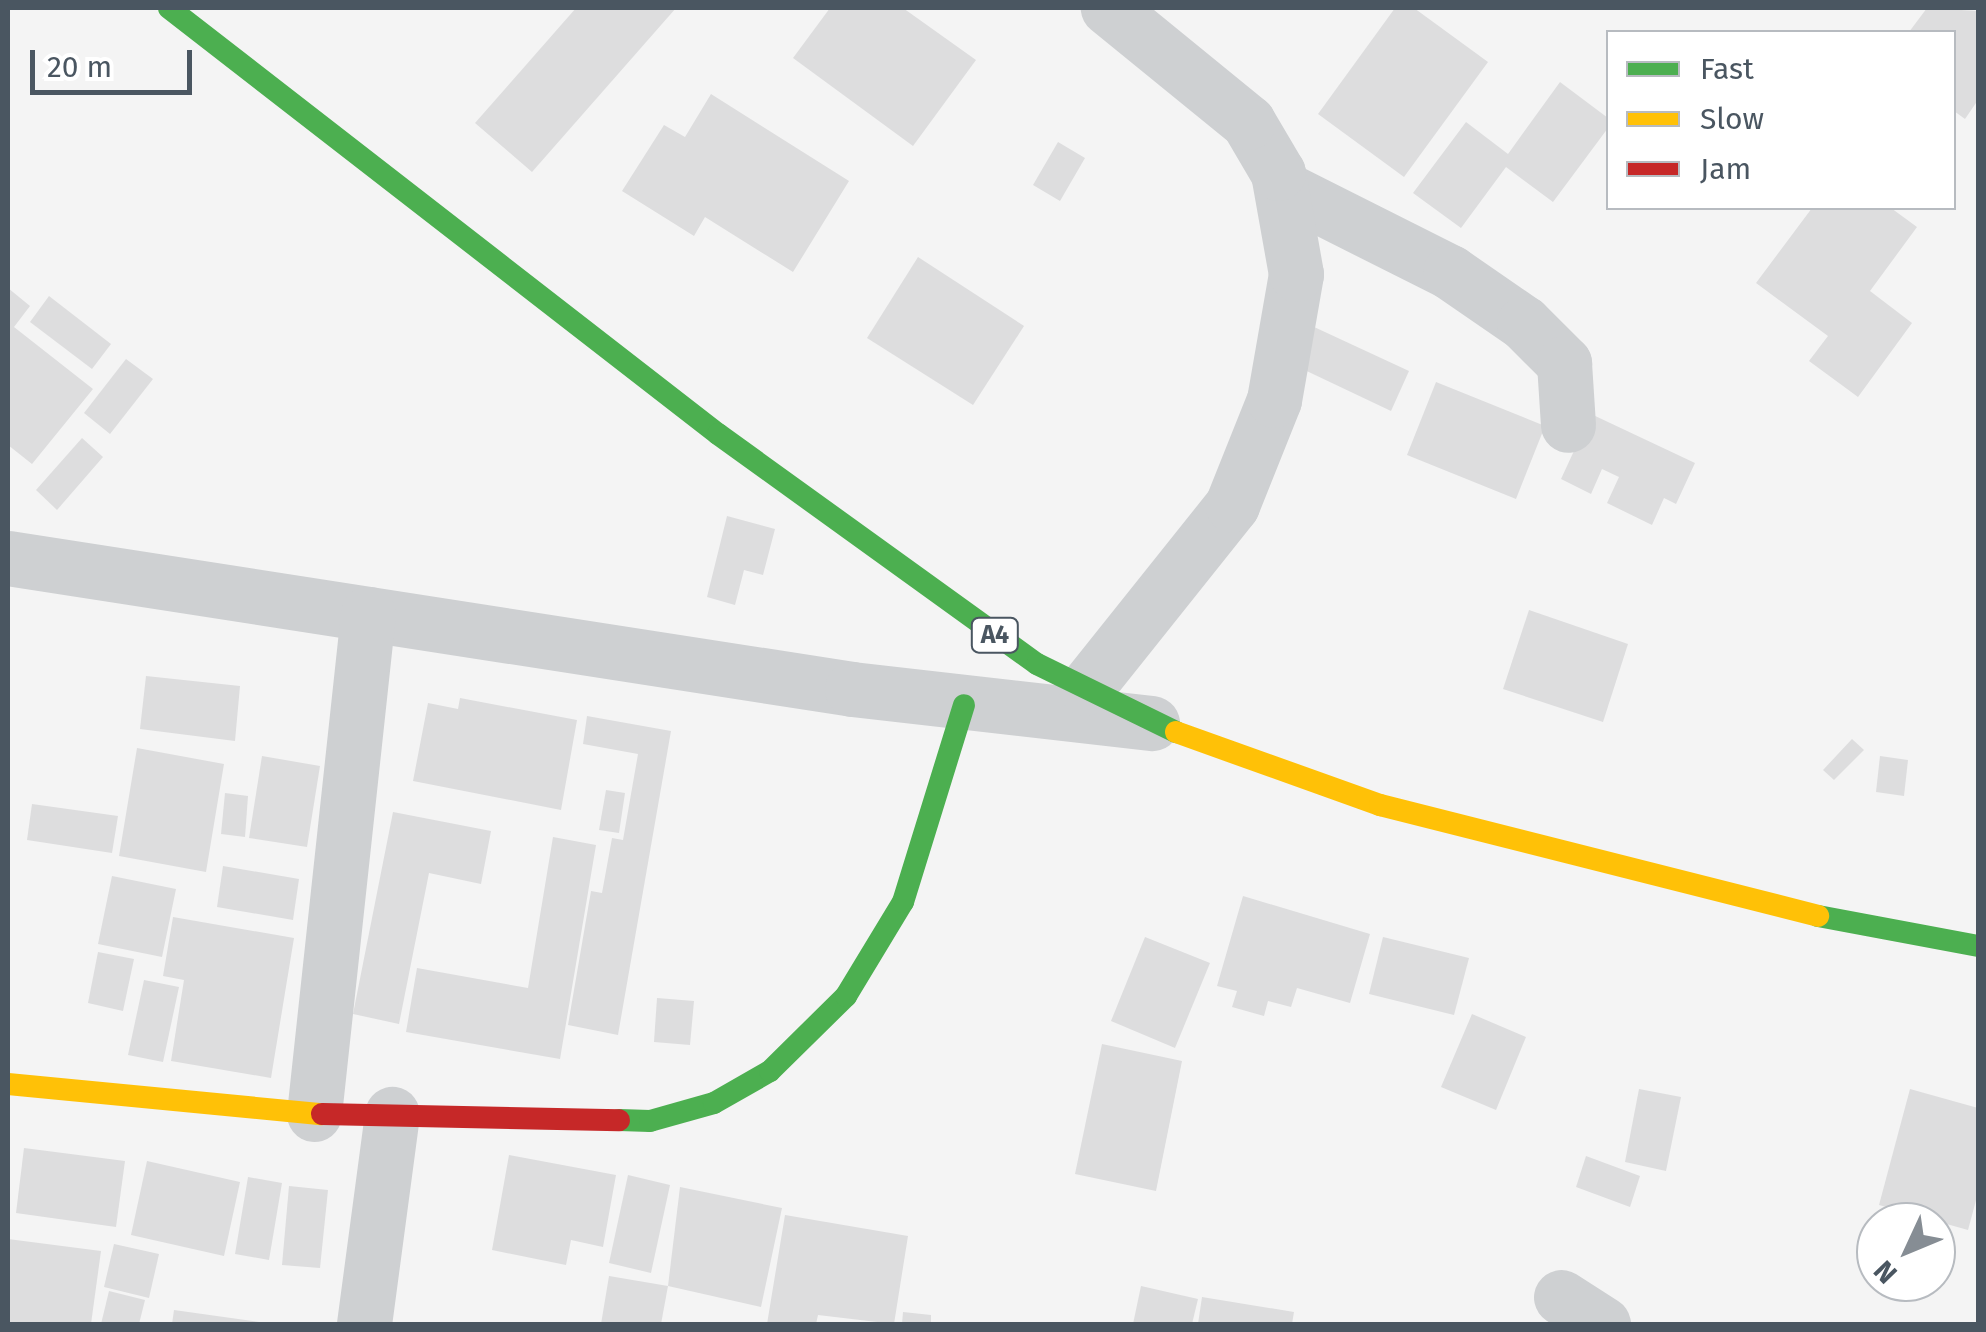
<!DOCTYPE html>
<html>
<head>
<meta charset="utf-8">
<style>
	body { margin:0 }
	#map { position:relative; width:1986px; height:1332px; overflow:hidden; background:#f4f4f4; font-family:"Fira Sans",sans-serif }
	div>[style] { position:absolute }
	.building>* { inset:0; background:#ddddde }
	.street>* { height:55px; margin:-27.5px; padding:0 27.5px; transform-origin:27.5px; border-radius:27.5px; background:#ced0d2 }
	.fast>* { height:22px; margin:-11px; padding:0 11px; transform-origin:11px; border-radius:11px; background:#4caf50 }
	.slow>* { height:22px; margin:-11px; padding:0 11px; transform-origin:11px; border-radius:11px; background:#ffc107 }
	.jam>* { height:22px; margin:-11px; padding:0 11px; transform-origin:11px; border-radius:11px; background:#c62828 }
	span { translate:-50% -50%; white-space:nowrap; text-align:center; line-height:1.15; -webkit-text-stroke:8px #fff; paint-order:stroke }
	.shield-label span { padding:2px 8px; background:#fff; border:2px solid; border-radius:8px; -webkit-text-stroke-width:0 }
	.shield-label { font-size:25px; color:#4a5661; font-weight:700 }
	.frame { position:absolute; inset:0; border:10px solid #4a5661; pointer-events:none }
	.legend { position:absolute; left:1606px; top:30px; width:350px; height:180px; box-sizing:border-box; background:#fff; border:2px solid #b7bbc0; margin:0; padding:12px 18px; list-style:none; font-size:30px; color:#4a5661 }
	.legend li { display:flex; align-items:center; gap:20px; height:50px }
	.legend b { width:50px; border:2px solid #b7bbc0 }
	.north { position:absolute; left:1856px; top:1202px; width:100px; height:100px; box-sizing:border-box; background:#fff; border:2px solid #b7bbc0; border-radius:50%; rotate:226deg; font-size:28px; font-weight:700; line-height:40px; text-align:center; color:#4a5661 }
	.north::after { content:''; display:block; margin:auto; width:35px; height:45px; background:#868d94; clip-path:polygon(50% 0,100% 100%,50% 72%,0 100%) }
	.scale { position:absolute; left:30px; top:50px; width:162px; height:45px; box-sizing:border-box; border:5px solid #4a5661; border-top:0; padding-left:12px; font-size:30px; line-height:35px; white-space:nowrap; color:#4a5661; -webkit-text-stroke:8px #fff; paint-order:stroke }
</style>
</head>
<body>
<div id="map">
	<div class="building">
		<i style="clip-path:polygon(576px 8px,676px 8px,532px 172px,475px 123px)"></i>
		<i style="clip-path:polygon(830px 8px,903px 8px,976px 60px,913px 146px,793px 58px)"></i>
		<i style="clip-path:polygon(1395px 8px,1414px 8px,1488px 62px,1404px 177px,1318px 114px)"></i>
		<i style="clip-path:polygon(1927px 8px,1978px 11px,1978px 100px,1965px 119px,1954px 111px,1954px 32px,1909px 32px)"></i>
		<i style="clip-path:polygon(1560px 82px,1608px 118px,1608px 128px,1553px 202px,1506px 167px,1461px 228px,1413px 193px,1466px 122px,1508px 154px)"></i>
		<i style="clip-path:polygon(711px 94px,849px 181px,793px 272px,705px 217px,694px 236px,622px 191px,664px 125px,685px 137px)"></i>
		<i style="clip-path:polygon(1058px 142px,1085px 158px,1060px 201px,1033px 185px)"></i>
		<i style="clip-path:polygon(1812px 208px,1891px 208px,1917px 227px,1870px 291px,1912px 323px,1858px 397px,1809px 361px,1828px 336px,1756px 283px)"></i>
		<i style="clip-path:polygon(918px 257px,1024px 326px,973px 405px,867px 338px)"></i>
		<i style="clip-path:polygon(8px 288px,30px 306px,14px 327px,93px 389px,32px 464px,8px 445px)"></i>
		<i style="clip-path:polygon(49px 296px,111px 344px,92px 369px,30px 322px)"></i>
		<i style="clip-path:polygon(1312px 326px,1409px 371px,1391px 411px,1294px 365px)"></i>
		<i style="clip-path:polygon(126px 359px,153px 379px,110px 434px,84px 413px)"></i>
		<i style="clip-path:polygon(1436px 382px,1545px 426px,1516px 499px,1407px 455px)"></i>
		<i style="clip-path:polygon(1591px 414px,1695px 463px,1676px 504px,1664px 498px,1652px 525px,1607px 503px,1619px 477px,1602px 469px,1591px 494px,1561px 479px)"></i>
		<i style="clip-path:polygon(82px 438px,103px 457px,57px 510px,36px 490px)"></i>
		<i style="clip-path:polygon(727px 516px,775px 529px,763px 575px,744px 570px,735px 605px,707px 597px)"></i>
		<i style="clip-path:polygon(1529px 610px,1628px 644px,1603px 722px,1503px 689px)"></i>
		<i style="clip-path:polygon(146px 676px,240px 686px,235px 741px,140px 729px)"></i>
		<i style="clip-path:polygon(460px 698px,577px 720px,561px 810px,413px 781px,428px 703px,458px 709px)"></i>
		<i style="clip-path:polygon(587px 716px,671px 731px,618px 1035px,568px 1025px,591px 891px,602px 893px,612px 838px,623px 840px,638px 754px,583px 744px)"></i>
		<i style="clip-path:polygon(1852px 739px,1864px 750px,1834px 780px,1823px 770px)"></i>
		<i style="clip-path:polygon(137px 748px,224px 764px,206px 872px,119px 856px)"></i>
		<i style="clip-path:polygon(262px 756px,320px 766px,307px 847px,249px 838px)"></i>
		<i style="clip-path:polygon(1880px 756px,1908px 760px,1904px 796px,1876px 792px)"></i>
		<i style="clip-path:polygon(606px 790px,625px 793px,619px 833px,599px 830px)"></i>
		<i style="clip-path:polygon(225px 793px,248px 796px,245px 837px,221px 834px)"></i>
		<i style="clip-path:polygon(32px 804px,118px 816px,112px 853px,27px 840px)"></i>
		<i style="clip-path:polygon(393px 812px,491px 831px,481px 884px,429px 873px,399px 1024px,353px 1014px)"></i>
		<i style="clip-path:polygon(553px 837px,596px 845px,560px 1059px,406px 1032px,417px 968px,528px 988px)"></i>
		<i style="clip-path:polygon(223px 866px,299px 879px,293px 920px,217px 907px)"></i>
		<i style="clip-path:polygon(112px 876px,176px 889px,162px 957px,98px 944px)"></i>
		<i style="clip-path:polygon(1243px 896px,1370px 934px,1350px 1003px,1297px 988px,1291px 1007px,1268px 1001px,1264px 1016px,1232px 1007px,1237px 991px,1217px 986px)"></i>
		<i style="clip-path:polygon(173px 917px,294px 938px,271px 1078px,171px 1061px,184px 980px,163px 976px)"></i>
		<i style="clip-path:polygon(1145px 937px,1210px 963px,1175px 1048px,1111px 1021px)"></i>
		<i style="clip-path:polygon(1383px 937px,1469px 958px,1454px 1015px,1369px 994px)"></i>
		<i style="clip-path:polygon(98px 952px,134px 959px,123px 1011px,88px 1003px)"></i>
		<i style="clip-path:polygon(144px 980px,179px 987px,163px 1062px,128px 1055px)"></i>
		<i style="clip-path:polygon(657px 998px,694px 1001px,690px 1045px,654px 1042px)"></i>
		<i style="clip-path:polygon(1472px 1014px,1526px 1037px,1496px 1110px,1441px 1087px)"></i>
		<i style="clip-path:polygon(1102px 1044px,1182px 1061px,1156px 1191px,1075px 1174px)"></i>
		<i style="clip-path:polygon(1639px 1089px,1681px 1097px,1666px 1171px,1625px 1162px)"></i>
		<i style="clip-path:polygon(1910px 1089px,1978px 1108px,1978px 1193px,1968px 1230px,1879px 1205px)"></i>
		<i style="clip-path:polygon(24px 1148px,125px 1161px,116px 1227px,16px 1213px)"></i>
		<i style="clip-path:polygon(509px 1155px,616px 1175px,603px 1247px,571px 1240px,566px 1265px,492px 1250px)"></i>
		<i style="clip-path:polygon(1586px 1156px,1640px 1176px,1630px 1207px,1576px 1187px)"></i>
		<i style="clip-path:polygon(147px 1161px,240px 1182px,224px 1256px,131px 1235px)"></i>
		<i style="clip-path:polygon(628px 1175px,670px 1185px,651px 1273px,609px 1263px)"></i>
		<i style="clip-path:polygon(248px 1177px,282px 1183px,269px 1260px,235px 1254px)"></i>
		<i style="clip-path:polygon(289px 1186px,328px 1190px,320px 1268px,282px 1265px)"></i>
		<i style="clip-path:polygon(680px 1187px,782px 1208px,761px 1307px,668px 1286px)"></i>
		<i style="clip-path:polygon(785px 1215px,908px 1236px,894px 1324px,818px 1315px,816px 1324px,767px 1324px)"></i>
		<i style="clip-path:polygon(8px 1239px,101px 1251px,91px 1324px,8px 1324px)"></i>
		<i style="clip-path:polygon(114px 1244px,159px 1254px,149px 1298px,104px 1287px)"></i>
		<i style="clip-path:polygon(609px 1276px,668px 1286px,661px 1324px,601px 1324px)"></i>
		<i style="clip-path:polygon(1141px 1286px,1198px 1299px,1192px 1324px,1133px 1324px)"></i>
		<i style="clip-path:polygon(109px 1291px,145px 1300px,139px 1324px,101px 1324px)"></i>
		<i style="clip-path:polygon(1202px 1297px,1294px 1312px,1292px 1324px,1198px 1324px)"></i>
		<i style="clip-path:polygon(174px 1310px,259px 1322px,259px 1324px,172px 1324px)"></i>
		<i style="clip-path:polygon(903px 1312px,931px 1315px,931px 1324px,902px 1324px)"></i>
	</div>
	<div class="street">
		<i style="left:1283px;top:188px;width:187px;rotate:26.7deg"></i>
		<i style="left:1450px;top:272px;width:90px;rotate:34.6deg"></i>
		<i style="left:1524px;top:323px;width:57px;rotate:45deg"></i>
		<i style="left:1564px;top:363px;width:62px;rotate:86.3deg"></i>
		<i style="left:8px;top:558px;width:854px;rotate:8.82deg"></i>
		<i style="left:852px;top:689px;width:302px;rotate:6.5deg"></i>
		<i style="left:1086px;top:688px;width:234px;rotate:-51.4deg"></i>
		<i style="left:1232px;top:505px;width:113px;rotate:-68.2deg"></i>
		<i style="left:1274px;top:400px;width:128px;rotate:-80.1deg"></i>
		<i style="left:1296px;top:274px;width:103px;rotate:-100.1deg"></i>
		<i style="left:1278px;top:173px;width:59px;rotate:-120.5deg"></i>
		<i style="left:1248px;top:122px;width:181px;rotate:-140.8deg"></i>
		<i style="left:314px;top:1114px;width:503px;rotate:-83.84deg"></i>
		<i style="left:1561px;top:1297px;width:50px;rotate:32.7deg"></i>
		<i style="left:364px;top:1324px;width:212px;rotate:-82.4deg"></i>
	</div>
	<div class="fast">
		<i style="left:169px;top:8px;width:695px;rotate:37.81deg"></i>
		<i style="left:718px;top:434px;width:393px;rotate:35.8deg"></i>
		<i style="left:1037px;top:664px;width:155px;rotate:26.1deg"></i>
		<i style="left:1818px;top:916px;width:163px;rotate:10.6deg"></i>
		<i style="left:619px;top:1120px;width:31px;rotate:2deg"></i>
		<i style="left:650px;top:1121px;width:66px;rotate:-15.7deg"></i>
		<i style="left:714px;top:1103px;width:64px;rotate:-29.7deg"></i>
		<i style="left:770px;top:1071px;width:107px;rotate:-44.6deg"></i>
		<i style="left:846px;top:996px;width:110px;rotate:-58.8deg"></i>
		<i style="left:903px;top:902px;width:206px;rotate:-72.8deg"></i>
	</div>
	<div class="slow">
		<i style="left:1176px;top:732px;width:217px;rotate:19.7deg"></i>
		<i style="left:1380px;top:805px;width:452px;rotate:14.2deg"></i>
		<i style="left:8px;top:1084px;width:315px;rotate:5.5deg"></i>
	</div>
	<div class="jam">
		<i style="left:322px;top:1114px;width:297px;rotate:1.2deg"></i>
	</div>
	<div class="shield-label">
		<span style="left:995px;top:635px">A4</span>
	</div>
	<div class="frame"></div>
	<ul class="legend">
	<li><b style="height:12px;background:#4caf50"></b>Fast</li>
	<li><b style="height:12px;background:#ffc107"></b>Slow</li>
	<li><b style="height:12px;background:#c62828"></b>Jam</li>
	</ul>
	<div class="north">N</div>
	<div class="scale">20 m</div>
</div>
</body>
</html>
